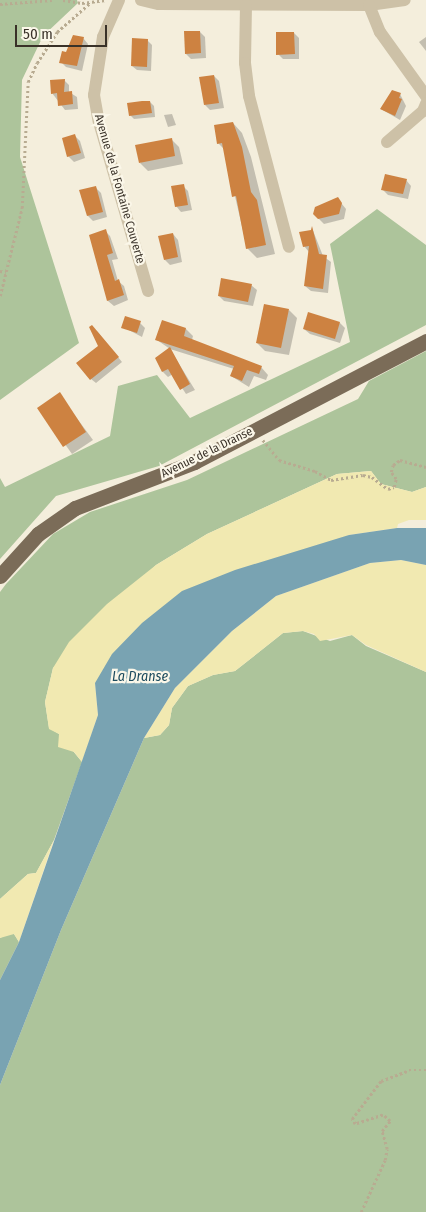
<!DOCTYPE html>
<html>
<head>
<meta charset="utf-8">
<style>
	body { margin:0 }
	#map { position:relative; width:426px; height:1212px; overflow:hidden; background:#f4eedc; font-family:"Fira Sans Condensed",sans-serif }
	div>[style] { position:absolute }
	.green>* { inset:0; background:#adc49b }
	.sand>* { inset:0; background:#f1e9b1 }
	.water>* { inset:0; background:#79a3b2 }
	.shadow>* { inset:0; background:#0003 }
	.building>* { inset:0; background:#cd8241 }
	.path>* { height:2.5px; margin-top:-1.25px; transform-origin:0; background:repeating-linear-gradient(90deg,#b8ab91 0 2.5px,transparent 0 5px) }
	.minor>* { height:12px; margin:-6px; padding:0 6px; transform-origin:6px; border-radius:6px; background:#cdc1a7 }
	.major>* { height:15px; margin:-7.5px; padding:0 7.5px; transform-origin:7.5px; border-radius:7.5px; background:#7b6c58 }
	span { translate:-50% -50%; white-space:nowrap; text-align:center; line-height:1.15; -webkit-text-stroke:4.5px #fbf7e9; paint-order:stroke }
	.street-label { font-size:12px; color:#393128 }
	.water-label { font-size:14px; color:#1b4a5d; font-style:italic }
	.scale { position:absolute; left:15px; top:25px; width:92px; height:22px; box-sizing:border-box; border:2px solid #393128; border-top:0; padding-left:6px; font-size:15px; line-height:18px; white-space:nowrap; color:#393128; -webkit-text-stroke:4px #fbf7e9; paint-order:stroke }
</style>
</head>
<body>
<div id="map">
	<div class="green">
		<i style="clip-path:polygon(0 0,77px 0,78px 3px,43px 36px,22px 80px,20px 157px,79px 343px,0 400px)"></i>
		<i style="clip-path:polygon(377px 209px,426px 245px,426px 325px,159px 466px,56px 496px,0 559px,0 478px,5px 487px,110px 436px,118px 386px,157px 375px,190px 418px,350px 342px,330px 244px)"></i>
		<i style="clip-path:polygon(426px 351px,426px 487px,412px 492px,381px 484px,371px 471px,337px 474px,207px 534px,156px 565px,53px 668px,45px 702px,49px 728px,59px 734px,82px 762px,54px 840px,36px 873px,28px 874px,0 899px,0 592px,6px 584px,53px 534px,90px 512px,187px 480px,358px 399px,369px 381px)"></i>
		<i style="clip-path:polygon(303px 631px,330px 641px,352px 635px,366px 646px,426px 672px,426px 1212px,0 1212px,0 1085px,61px 930px,144px 738px,160px 735px,169px 725px,172px 708px,188px 686px,213px 675px,235px 671px,283px 633px)"></i>
		<i style="clip-path:polygon(8px 934px,14px 934px,19px 942px,0 980px,0 938px)"></i>
	</div>
	<div class="sand">
		<i style="clip-path:polygon(371px 471px,381px 484px,412px 492px,426px 487px,426px 520px,409px 520px,398px 524px,397px 528px,349px 535px,95px 683px,98px 715px,82px 762px,74px 752px,58px 747px,59px 734px,49px 729px,45px 702px,53px 668px,69px 642px,107px 604px,156px 565px,207px 534px,337px 474px)"></i>
		<i style="clip-path:polygon(401px 560px,426px 565px,426px 672px,366px 645px,352px 635px,320px 641px,314px 634px,303px 631px,283px 633px,235px 671px,213px 675px,188px 686px,172px 708px,169px 725px,160px 735px,144px 738px,175px 688px,232px 631px,276px 596px,370px 563px)"></i>
		<i style="clip-path:polygon(54px 840px,19px 942px,14px 934px,0 938px,0 899px,28px 874px,36px 873px)"></i>
	</div>
	<div class="water">
		<i style="clip-path:polygon(397px 528px,426px 528px,426px 565px,401px 560px,370px 563px,276px 596px,232px 631px,175px 688px,144px 738px,61px 930px,0 1085px,0 980px,19px 942px,98px 715px,95px 683px,112px 654px,142px 623px,182px 591px,235px 570px,349px 535px)"></i>
	</div>
	<div class="shadow">
		<i style="clip-path:polygon(200px 32px,205px 37px,206px 58px,191px 59px,186px 54px)"></i>
		<i style="clip-path:polygon(294px 33px,299px 38px,299px 59px,283px 59px,278px 54px)"></i>
		<i style="clip-path:polygon(426px 37px,426px 51px,419px 42px)"></i>
		<i style="clip-path:polygon(83px 38px,88px 44px,82px 71px,66px 67px,61px 62px)"></i>
		<i style="clip-path:polygon(147px 40px,152px 45px,151px 71px,137px 70px,132px 66px)"></i>
		<i style="clip-path:polygon(214px 76px,219px 81px,224px 108px,210px 110px,205px 105px)"></i>
		<i style="clip-path:polygon(64px 80px,69px 85px,69px 92px,77px 97px,78px 109px,65px 110px,52px 93px)"></i>
		<i style="clip-path:polygon(400px 94px,406px 106px,400px 120px,381px 109px)"></i>
		<i style="clip-path:polygon(150px 102px,154px 106px,155px 117px,134px 119px,130px 115px)"></i>
		<i style="clip-path:polygon(172px 114px,176px 125px,168px 127px,164px 115px)"></i>
		<i style="clip-path:polygon(233px 123px,242px 133px,251px 157px,275px 254px,257px 258px,247px 248px,224px 149px,218px 143px)"></i>
		<i style="clip-path:polygon(75px 136px,80px 141px,85px 158px,74px 162px,68px 156px)"></i>
		<i style="clip-path:polygon(171px 139px,179px 147px,183px 164px,148px 171px,140px 163px)"></i>
		<i style="clip-path:polygon(406px 180px,411px 186px,408px 199px,388px 195px,383px 190px)"></i>
		<i style="clip-path:polygon(183px 186px,188px 191px,192px 210px,181px 212px,176px 206px)"></i>
		<i style="clip-path:polygon(95px 187px,101px 193px,107px 217px,93px 221px,88px 216px)"></i>
		<i style="clip-path:polygon(337px 198px,346px 209px,344px 219px,324px 224px,314px 214px)"></i>
		<i style="clip-path:polygon(312px 228px,323px 256px,331px 262px,328px 293px,311px 291px,305px 286px,309px 252px,304px 246px)"></i>
		<i style="clip-path:polygon(105px 231px,110px 236px,118px 259px,112px 260px,118px 281px,124px 286px,128px 300px,114px 306px,108px 301px,91px 235px)"></i>
		<i style="clip-path:polygon(173px 234px,178px 240px,182px 262px,170px 265px,165px 260px)"></i>
		<i style="clip-path:polygon(251px 285px,257px 290px,253px 306px,224px 301px,219px 296px)"></i>
		<i style="clip-path:polygon(289px 310px,297px 318px,289px 355px,265px 351px,257px 343px)"></i>
		<i style="clip-path:polygon(162px 322px,186px 329px,193px 336px,192px 340px,261px 367px,268px 375px,266px 380px,254px 376px,249px 387px,231px 376px,234px 369px,170px 349px,195px 390px,186px 394px,173px 374px,168px 377px,163px 372px,156px 358px,170px 349px,157px 340px)"></i>
		<i style="clip-path:polygon(140px 323px,145px 328px,142px 337px,123px 327px)"></i>
		<i style="clip-path:polygon(340px 323px,345px 328px,340px 343px,310px 334px,304px 329px)"></i>
		<i style="clip-path:polygon(97px 331px,122px 362px,96px 383px,91px 379px,100px 346px)"></i>
		<i style="clip-path:polygon(59px 394px,93px 440px,72px 454px,39px 408px)"></i>
	</div>
	<div class="building">
		<i style="clip-path:polygon(184px 31px,200px 31px,201px 53px,185px 54px)"></i>
		<i style="clip-path:polygon(276px 32px,294px 32px,295px 54px,276px 55px)"></i>
		<i style="clip-path:polygon(73px 35px,84px 37px,77px 66px,59px 63px,62px 51px,66px 52px)"></i>
		<i style="clip-path:polygon(132px 38px,148px 39px,147px 67px,131px 66px)"></i>
		<i style="clip-path:polygon(214px 75px,219px 103px,204px 105px,199px 77px)"></i>
		<i style="clip-path:polygon(65px 79px,64px 92px,72px 91px,73px 104px,58px 106px,57px 93px,51px 94px,50px 80px)"></i>
		<i style="clip-path:polygon(392px 90px,401px 93px,399px 98px,402px 99px,395px 116px,380px 109px)"></i>
		<i style="clip-path:polygon(142px 101px,150px 101px,152px 113px,129px 116px,127px 103px)"></i>
		<i style="clip-path:polygon(233px 122px,242px 147px,251px 192px,257px 200px,266px 245px,246px 249px,236px 196px,232px 197px,222px 143px,217px 144px,214px 125px)"></i>
		<i style="clip-path:polygon(75px 134px,81px 153px,67px 157px,62px 138px)"></i>
		<i style="clip-path:polygon(172px 138px,175px 156px,139px 163px,135px 145px)"></i>
		<i style="clip-path:polygon(385px 174px,407px 179px,403px 194px,381px 190px)"></i>
		<i style="clip-path:polygon(184px 184px,188px 205px,175px 207px,171px 186px)"></i>
		<i style="clip-path:polygon(96px 186px,103px 212px,87px 216px,79px 190px)"></i>
		<i style="clip-path:polygon(338px 197px,342px 203px,339px 214px,318px 219px,313px 214px,315px 207px)"></i>
		<i style="clip-path:polygon(312px 226px,319px 254px,327px 255px,323px 289px,304px 286px,309px 246px,303px 247px,299px 232px,311px 230px)"></i>
		<i style="clip-path:polygon(106px 229px,113px 253px,107px 255px,115px 281px,119px 279px,124px 295px,107px 301px,89px 235px)"></i>
		<i style="clip-path:polygon(173px 233px,178px 257px,164px 260px,158px 236px)"></i>
		<i style="clip-path:polygon(221px 278px,252px 284px,248px 302px,218px 296px)"></i>
		<i style="clip-path:polygon(264px 304px,289px 309px,281px 348px,256px 343px)"></i>
		<i style="clip-path:polygon(308px 312px,340px 322px,335px 339px,303px 329px)"></i>
		<i style="clip-path:polygon(125px 316px,141px 321px,137px 333px,121px 328px)"></i>
		<i style="clip-path:polygon(162px 320px,186px 328px,184px 336px,262px 366px,259px 374px,247px 370px,242px 381px,230px 376px,234px 366px,155px 340px)"></i>
		<i style="clip-path:polygon(92px 325px,119px 357px,90px 380px,76px 363px,98px 346px,89px 327px)"></i>
		<i style="clip-path:polygon(170px 347px,190px 384px,180px 390px,168px 369px,162px 372px,155px 358px)"></i>
		<i style="clip-path:polygon(60px 392px,86px 432px,63px 447px,37px 408px)"></i>
	</div>
	<div class="path">
		<i style="left:63px;top:0;width:19px;rotate:9deg"></i>
		<i style="left:82px;top:3px;width:24px;rotate:-7deg"></i>
		<i style="left:0;top:4px;width:52px;rotate:-4.4deg"></i>
		<i style="left:0;top:271px;width:6px;rotate:9deg"></i>
		<i style="left:0;top:296px;width:91px;rotate:-76deg"></i>
		<i style="left:22px;top:208px;width:126px;rotate:-87.3deg"></i>
		<i style="left:28px;top:82px;width:21px;rotate:-65deg"></i>
		<i style="left:37px;top:63px;width:37px;rotate:-57deg"></i>
		<i style="left:57px;top:32px;width:44px;rotate:-41.3deg"></i>
		<i style="left:263px;top:440px;width:26px;rotate:51deg"></i>
		<i style="left:279px;top:460px;width:38px;rotate:17deg"></i>
		<i style="left:315px;top:471px;width:18px;rotate:29deg"></i>
		<i style="left:331px;top:480px;width:32px;rotate:-9deg"></i>
		<i style="left:363px;top:475px;width:9px;rotate:13deg"></i>
		<i style="left:372px;top:477px;width:20px;rotate:37deg"></i>
		<i style="left:388px;top:489px;width:6px;rotate:-18deg"></i>
		<i style="left:394px;top:487px;width:8px;rotate:-76deg"></i>
		<i style="left:396px;top:479px;width:9px;rotate:-126deg"></i>
		<i style="left:391px;top:472px;width:7px;rotate:-74deg"></i>
		<i style="left:393px;top:465px;width:9px;rotate:-36deg"></i>
		<i style="left:400px;top:460px;width:27px;rotate:15deg"></i>
		<i style="left:361px;top:1212px;width:57px;rotate:-65.2deg"></i>
		<i style="left:385px;top:1160px;width:11px;rotate:-80deg"></i>
		<i style="left:387px;top:1149px;width:19px;rotate:-106deg"></i>
		<i style="left:382px;top:1131px;width:13px;rotate:-51deg"></i>
		<i style="left:390px;top:1121px;width:9px;rotate:-139deg"></i>
		<i style="left:383px;top:1115px;width:29px;rotate:162deg"></i>
		<i style="left:355px;top:1124px;width:6px;rotate:-121deg"></i>
		<i style="left:352px;top:1119px;width:48px;rotate:-52.7deg"></i>
		<i style="left:381px;top:1081px;width:30px;rotate:-21deg"></i>
		<i style="left:409px;top:1070px;width:17px"></i>
	</div>
	<div class="minor">
		<i style="left:119px;top:0;width:40px;rotate:113.4deg"></i>
		<i style="left:103px;top:37px;width:59px;rotate:98.8deg"></i>
		<i style="left:94px;top:95px;width:27px;rotate:80deg"></i>
		<i style="left:99px;top:122px;width:176px;rotate:73.8deg"></i>
		<i style="left:141px;top:0;width:18px;rotate:13deg"></i>
		<i style="left:159px;top:4px;width:210px;rotate:0.3deg"></i>
		<i style="left:369px;top:5px;width:36px;rotate:-8deg"></i>
		<i style="left:246px;top:5px;width:58px;rotate:91deg"></i>
		<i style="left:245px;top:63px;width:33px;rotate:83deg"></i>
		<i style="left:249px;top:96px;width:156px;rotate:75.2deg"></i>
		<i style="left:369px;top:5px;width:29px;rotate:68deg"></i>
		<i style="left:380px;top:32px;width:79px;rotate:54.3deg"></i>
		<i style="left:387px;top:142px;width:48px;rotate:-40.7deg"></i>
		<i style="left:423px;top:111px;width:8px;rotate:-67deg"></i>
	</div>
	<div class="major">
		<i style="left:0;top:576px;width:57px;rotate:-47.9deg"></i>
		<i style="left:38px;top:534px;width:45px;rotate:-35.1deg"></i>
		<i style="left:75px;top:508px;width:128px;rotate:-21.1deg"></i>
		<i style="left:194px;top:462px;width:262px;rotate:-27.5deg"></i>
	</div>
	<div class="street-label">
		<span style="left:119px;top:189px;rotate:74deg">Avenue de la Fontaine Couverte</span>
		<span style="left:207px;top:453px;rotate:-26deg">Avenue de la Dranse</span>
	</div>
	<div class="water-label">
		<span style="left:140px;top:677px">La Dranse</span>
	</div>
	<div class="scale">50 m</div>
</div>
</body>
</html>
